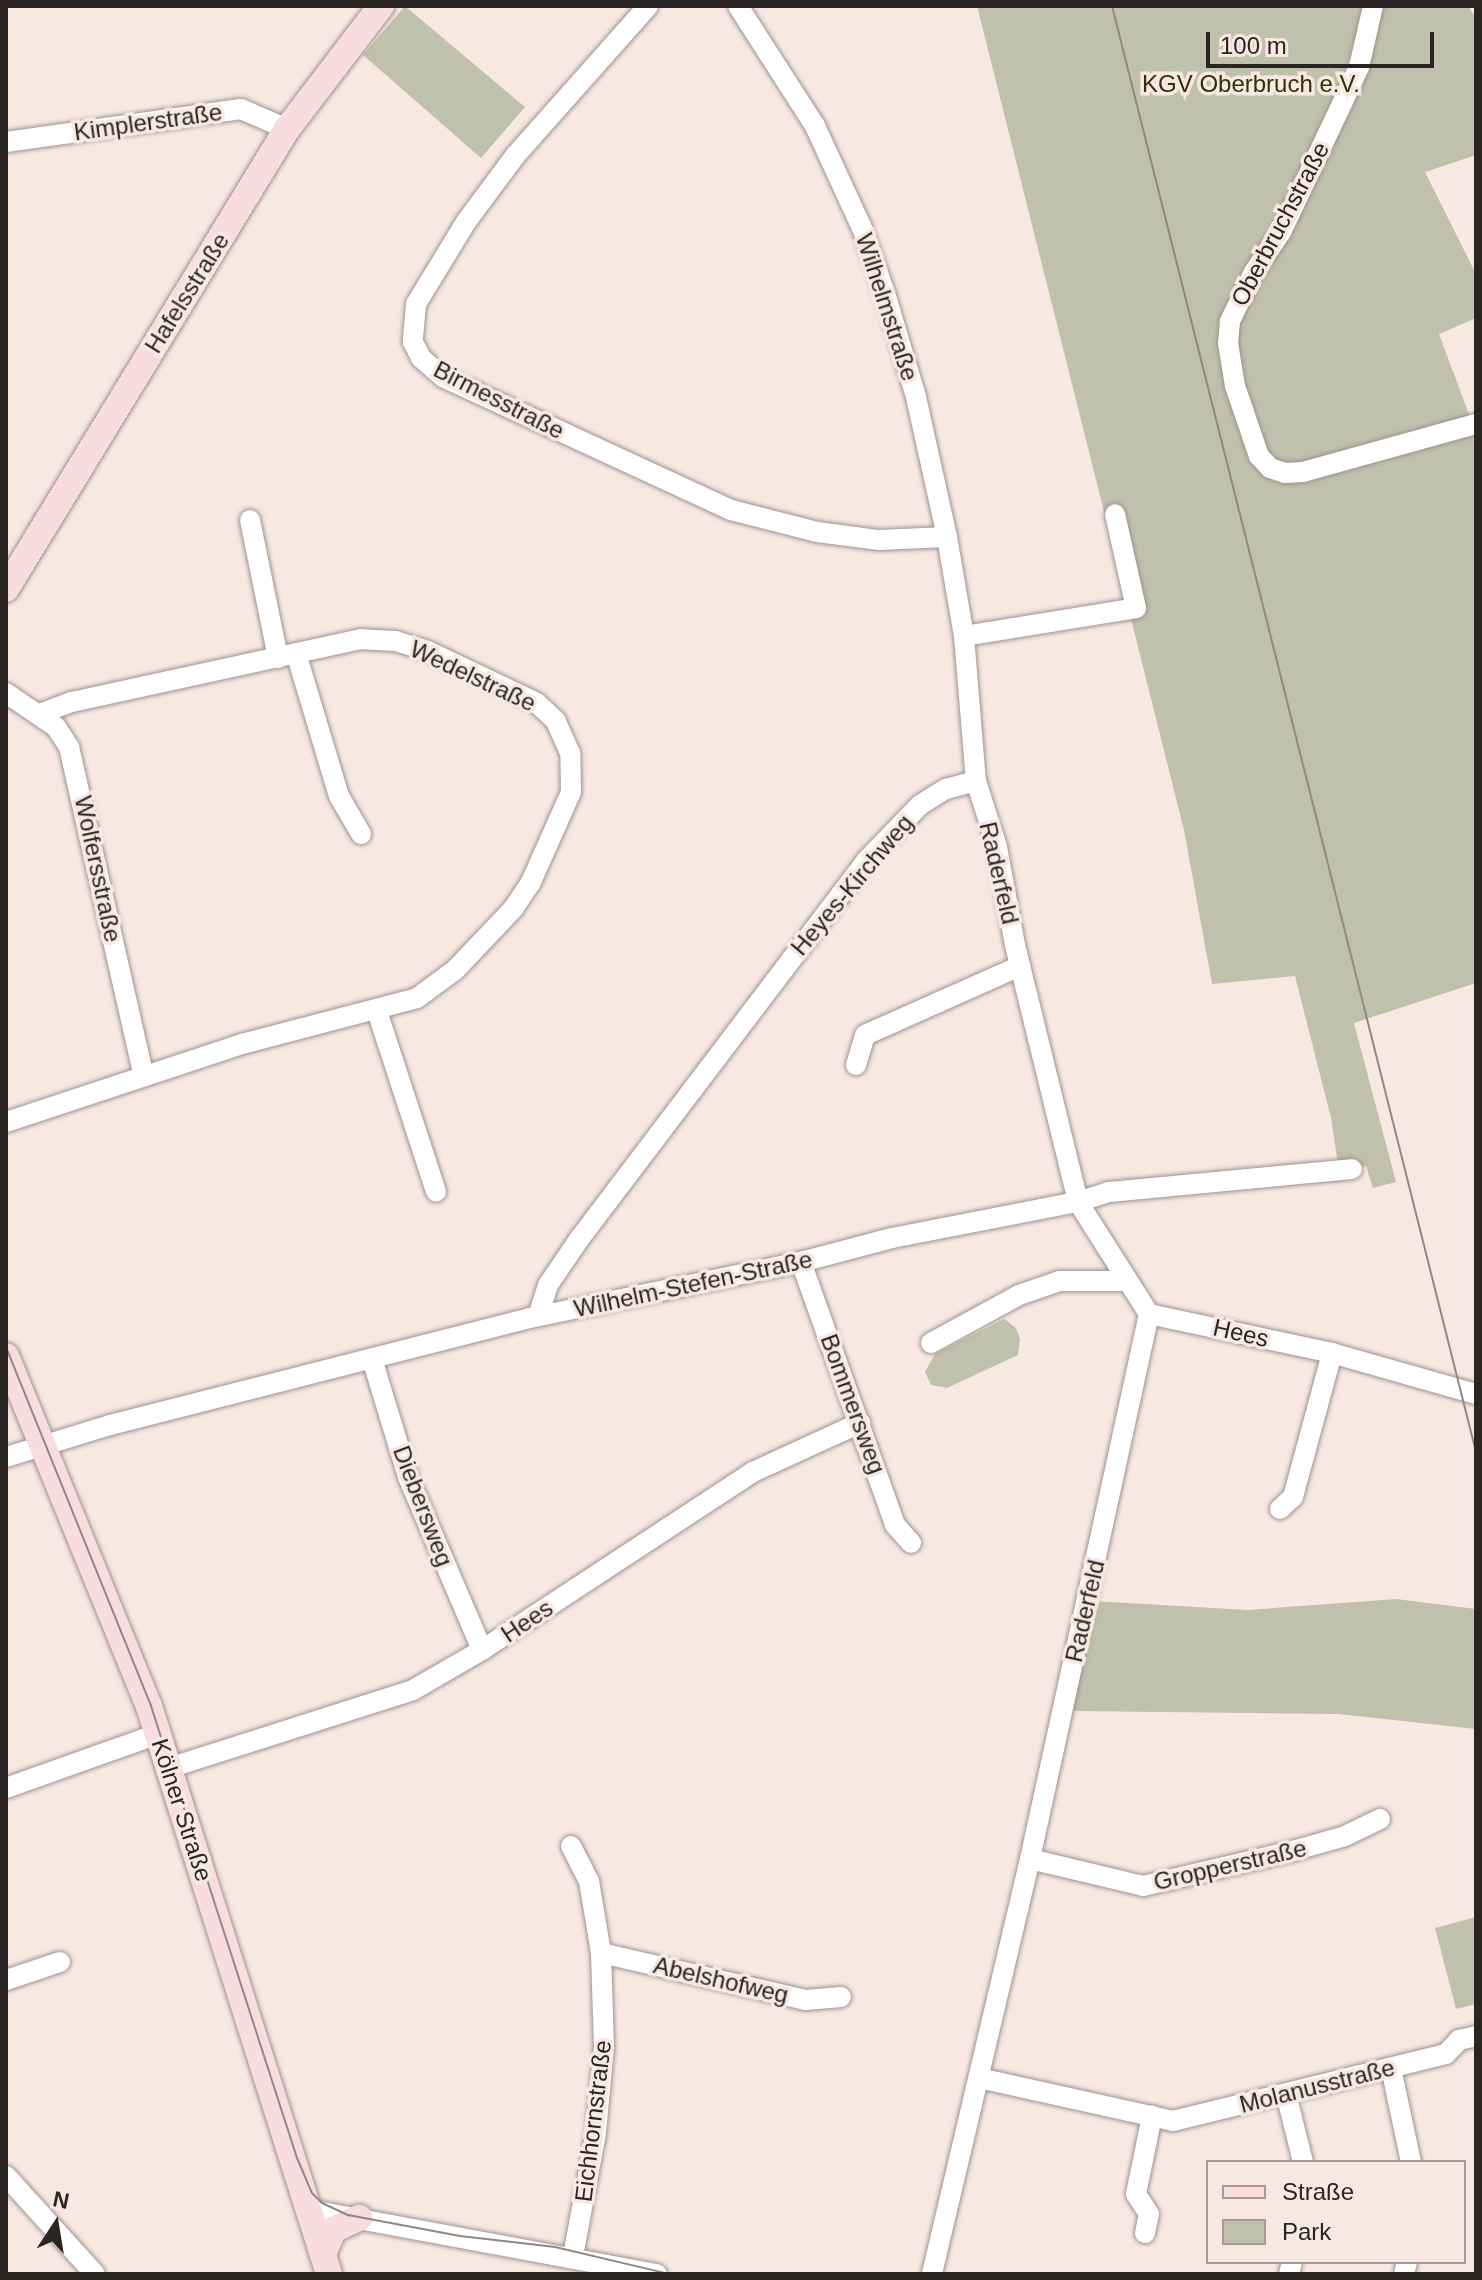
<!DOCTYPE html>
<html>
<head>
<meta charset="utf-8">
<style>
	body { margin:0 }
	#map { position:relative; width:1482px; height:2280px; overflow:hidden; background:#f7e9e2; font-family:Helvetica,sans-serif }
	div>[style] { position:absolute }
	.green>* { inset:0; background:#c0c1ac }
	.roads { filter:drop-shadow(0 0 2px #9f928c) drop-shadow(0 0 2px #9f928c) }
	.minor>* { height:20px; margin:-10px; padding:0 10px; transform-origin:10px; border-radius:10px; background:#fff }
	.major>* { height:26px; margin:-13px; padding:0 13px; transform-origin:13px; border-radius:13px; background:#f9dcdf }
	.tram>* { height:2px; margin:-1px; padding:0 1px; transform-origin:1px; border-radius:1px; background:#918783 }
	span { translate:-50% -50%; white-space:nowrap; text-align:center; line-height:1.15; -webkit-text-stroke:7px #f7e9e2; paint-order:stroke }
	.park-label { font-size:24px; color:#303105 }
	.street-label { font-size:24px; color:#2a2422 }
	.frame { position:absolute; inset:0; border:8px solid #2a2422; pointer-events:none }
	.legend { position:absolute; left:1206px; top:2160px; width:260px; height:104px; box-sizing:border-box; background:#f7e9e2; border:2px solid #a59a95; margin:0; padding:10px 14px; list-style:none; font-size:24px; color:#2a2422 }
	.legend li { display:flex; align-items:center; gap:16px; height:40px }
	.legend b { width:40px; border:2px solid #a59a95 }
	.north { position:absolute; left:16px; top:2184px; width:80px; height:80px; -webkit-text-stroke:6px #f7e9e2; paint-order:stroke; rotate:12deg; font-size:22px; font-weight:700; line-height:32px; text-align:center; color:#2a2422 }
	.north::after { content:''; display:block; margin:auto; width:28px; height:36px; background:#2a2422; clip-path:polygon(50% 0,100% 100%,50% 72%,0 100%) }
	.scale { position:absolute; left:1206px; top:32px; width:228px; height:36px; box-sizing:border-box; border:4px solid #2a2422; border-top:0; padding-left:10px; font-size:24px; line-height:28px; white-space:nowrap; color:#2a2422; -webkit-text-stroke:6px #f7e9e2; paint-order:stroke }
</style>
</head>
<body>
<div id="map">
	<div class="green">
		<i style="clip-path:polygon(405px 6px,525px 107px,481px 158px,363px 55px)"></i>
		<i style="clip-path:polygon(977px 6px,1366px 6px,1338px 93px,1283px 207px,1303px 202px,1364px 72px,1379px 6px,1468px 6px,1476px 18px,1476px 155px,1425px 172px,1476px 274px,1476px 318px,1439px 334px,1476px 433px,1476px 983px,1354px 1023px,1396px 1182px,1373px 1188px,1366px 1166px,1338px 1164px,1331px 1118px,1295px 976px,1212px 984px,1184px 830px)"></i>
		<i style="clip-path:polygon(1004px 1319px,1016px 1328px,1020px 1339px,1018px 1355px,947px 1388px,931px 1385px,925px 1372px,935px 1354px)"></i>
		<i style="clip-path:polygon(1396px 1599px,1476px 1609px,1476px 1729px,1338px 1714px,1071px 1711px,1093px 1601px,1248px 1610px)"></i>
		<i style="clip-path:polygon(1476px 1917px,1476px 2004px,1456px 2009px,1435px 1928px)"></i>
	</div>
	<div class="roads">
		<div class="minor">
			<i style="left:648px;top:6px;width:200px;rotate:131.6deg"></i>
			<i style="left:515px;top:156px;width:82px;rotate:126.6deg"></i>
			<i style="left:466px;top:222px;width:96px;rotate:121.4deg"></i>
			<i style="left:416px;top:304px;width:38px;rotate:95deg"></i>
			<i style="left:413px;top:342px;width:18px;rotate:63deg"></i>
			<i style="left:421px;top:358px;width:29px;rotate:41deg"></i>
			<i style="left:443px;top:377px;width:317px;rotate:24.8deg"></i>
			<i style="left:731px;top:510px;width:89px;rotate:14.3deg"></i>
			<i style="left:817px;top:532px;width:63px;rotate:7.4deg"></i>
			<i style="left:879px;top:540px;width:68px;rotate:-2.5deg"></i>
			<i style="left:738px;top:6px;width:143px;rotate:57.3deg"></i>
			<i style="left:815px;top:126px;width:112px;rotate:65.3deg"></i>
			<i style="left:862px;top:228px;width:69px;rotate:70.5deg"></i>
			<i style="left:885px;top:293px;width:109px;rotate:73.4deg"></i>
			<i style="left:916px;top:397px;width:143px;rotate:77.5deg"></i>
			<i style="left:947px;top:537px;width:100px;rotate:80.3deg"></i>
			<i style="left:964px;top:636px;width:145px;rotate:85.3deg"></i>
			<i style="left:976px;top:781px;width:69px;rotate:72.3deg"></i>
			<i style="left:997px;top:847px;width:100px;rotate:79.6deg"></i>
			<i style="left:1015px;top:945px;width:265px;rotate:76.2deg"></i>
			<i style="left:1078px;top:1202px;width:133px;rotate:57.6deg"></i>
			<i style="left:1149px;top:1314px;width:558px;rotate:102.32deg"></i>
			<i style="left:1030px;top:1859px;width:426px;rotate:103.3deg"></i>
			<i style="left:1373px;top:6px;width:63px;rotate:102.9deg"></i>
			<i style="left:1359px;top:67px;width:47px;rotate:114.9deg"></i>
			<i style="left:1339px;top:110px;width:135px;rotate:115.4deg"></i>
			<i style="left:1281px;top:232px;width:48px;rotate:124deg"></i>
			<i style="left:1254px;top:272px;width:55px;rotate:116.1deg"></i>
			<i style="left:1230px;top:321px;width:22px;rotate:95deg"></i>
			<i style="left:1228px;top:343px;width:44px;rotate:80.8deg"></i>
			<i style="left:1235px;top:386px;width:74px;rotate:71.1deg"></i>
			<i style="left:1259px;top:456px;width:16px;rotate:47deg"></i>
			<i style="left:1270px;top:468px;width:16px;rotate:18deg"></i>
			<i style="left:1285px;top:473px;width:18px;rotate:-3deg"></i>
			<i style="left:1303px;top:472px;width:180px;rotate:-15.5deg"></i>
			<i style="left:6px;top:142px;width:237px;rotate:-8deg"></i>
			<i style="left:241px;top:109px;width:50px;rotate:23.5deg"></i>
			<i style="left:250px;top:520px;width:141px;rotate:78.5deg"></i>
			<i style="left:964px;top:636px;width:174px;rotate:-9.2deg"></i>
			<i style="left:1136px;top:608px;width:96px;rotate:-102.6deg"></i>
			<i style="left:296px;top:653px;width:149px;rotate:73.3deg"></i>
			<i style="left:339px;top:796px;width:44px;rotate:59.9deg"></i>
			<i style="left:6px;top:693px;width:60px;rotate:34.2deg"></i>
			<i style="left:56px;top:727px;width:24px;rotate:57deg"></i>
			<i style="left:69px;top:747px;width:335px;rotate:77.2deg"></i>
			<i style="left:377px;top:1011px;width:190px;rotate:71.9deg"></i>
			<i style="left:856px;top:1065px;width:31px;rotate:-73deg"></i>
			<i style="left:865px;top:1035px;width:170px;rotate:-24deg"></i>
			<i style="left:6px;top:1122px;width:249px;rotate:-18.3deg"></i>
			<i style="left:242px;top:1044px;width:181px;rotate:-14.7deg"></i>
			<i style="left:417px;top:998px;width:47px;rotate:-36.4deg"></i>
			<i style="left:455px;top:970px;width:84px;rotate:-46.4deg"></i>
			<i style="left:513px;top:909px;width:32px;rotate:-56deg"></i>
			<i style="left:531px;top:882px;width:98px;rotate:-66deg"></i>
			<i style="left:571px;top:792px;width:39px;rotate:-91deg"></i>
			<i style="left:570px;top:753px;width:35px;rotate:-114deg"></i>
			<i style="left:556px;top:721px;width:26px;rotate:-137deg"></i>
			<i style="left:537px;top:703px;width:121px;rotate:-154.5deg"></i>
			<i style="left:428px;top:651px;width:34px;rotate:-163deg"></i>
			<i style="left:396px;top:641px;width:35px;rotate:-177deg"></i>
			<i style="left:361px;top:639px;width:297px;rotate:167.7deg"></i>
			<i style="left:71px;top:702px;width:33px;rotate:159deg"></i>
			<i style="left:801px;top:1262px;width:279px;rotate:70.3deg"></i>
			<i style="left:895px;top:1525px;width:24px;rotate:48deg"></i>
			<i style="left:1149px;top:1314px;width:187px;rotate:12deg"></i>
			<i style="left:1332px;top:1353px;width:150px;rotate:15.9deg"></i>
			<i style="left:538px;top:1316px;width:33px;rotate:-72deg"></i>
			<i style="left:548px;top:1285px;width:57px;rotate:-55.8deg"></i>
			<i style="left:580px;top:1238px;width:472px;rotate:-52.8deg"></i>
			<i style="left:865px;top:862px;width:79px;rotate:-46deg"></i>
			<i style="left:920px;top:805px;width:31px;rotate:-32deg"></i>
			<i style="left:946px;top:789px;width:31px;rotate:-15deg"></i>
			<i style="left:931px;top:1343px;width:100px;rotate:-28.6deg"></i>
			<i style="left:1019px;top:1295px;width:43px;rotate:-18.9deg"></i>
			<i style="left:1060px;top:1281px;width:65px"></i>
			<i style="left:372px;top:1359px;width:123px;rotate:73deg"></i>
			<i style="left:408px;top:1477px;width:188px;rotate:66.8deg"></i>
			<i style="left:6px;top:1457px;width:109px;rotate:-17.1deg"></i>
			<i style="left:110px;top:1425px;width:433px;rotate:-14.3deg"></i>
			<i style="left:530px;top:1318px;width:277px;rotate:-11.7deg"></i>
			<i style="left:801px;top:1262px;width:94px;rotate:-14.8deg"></i>
			<i style="left:892px;top:1238px;width:189px;rotate:-11deg"></i>
			<i style="left:1078px;top:1202px;width:33px;rotate:-18deg"></i>
			<i style="left:1109px;top:1192px;width:244px;rotate:-5.4deg"></i>
			<i style="left:1280px;top:1509px;width:18px;rotate:-43deg"></i>
			<i style="left:1293px;top:1497px;width:149px;rotate:-74.8deg"></i>
			<i style="left:169px;top:1768px;width:256px;rotate:-17.7deg"></i>
			<i style="left:413px;top:1690px;width:80px;rotate:-30.1deg"></i>
			<i style="left:482px;top:1650px;width:324px;rotate:-33.3deg"></i>
			<i style="left:753px;top:1472px;width:118px;rotate:-24.6deg"></i>
			<i style="left:6px;top:1788px;width:161px;rotate:-19.6deg"></i>
			<i style="left:571px;top:1846px;width:39px;rotate:63deg"></i>
			<i style="left:589px;top:1881px;width:73px;rotate:80.5deg"></i>
			<i style="left:601px;top:1953px;width:93px;rotate:88.2deg"></i>
			<i style="left:604px;top:2046px;width:87px;rotate:95.3deg"></i>
			<i style="left:596px;top:2133px;width:125px;rotate:100.6deg"></i>
			<i style="left:1030px;top:1859px;width:116px;rotate:13.4deg"></i>
			<i style="left:1143px;top:1886px;width:157px;rotate:-13.2deg"></i>
			<i style="left:1296px;top:1850px;width:51px;rotate:-15.9deg"></i>
			<i style="left:1345px;top:1836px;width:39px;rotate:-26deg"></i>
			<i style="left:601px;top:1953px;width:210px;rotate:12.9deg"></i>
			<i style="left:806px;top:2000px;width:35px;rotate:-5deg"></i>
			<i style="left:6px;top:1980px;width:57px;rotate:-18.4deg"></i>
			<i style="left:1391px;top:2068px;width:96px;rotate:78deg"></i>
			<i style="left:979px;top:2078px;width:199px;rotate:12.5deg"></i>
			<i style="left:1173px;top:2121px;width:281px;rotate:-13.8deg"></i>
			<i style="left:1446px;top:2054px;width:19px;rotate:-47deg"></i>
			<i style="left:1459px;top:2040px;width:17px;rotate:-13deg"></i>
			<i style="left:1286px;top:2094px;width:70px;rotate:76deg"></i>
			<i style="left:6px;top:2176px;width:132px;rotate:47.8deg"></i>
			<i style="left:310px;top:2210px;width:353px;rotate:10.5deg"></i>
			<i style="left:1145px;top:2233px;width:19px;rotate:-78deg"></i>
			<i style="left:1149px;top:2214px;width:24px;rotate:-123deg"></i>
			<i style="left:1136px;top:2194px;width:80px;rotate:-78.4deg"></i>
			<i style="left:1289px;top:2274px;width:12px;rotate:-76deg"></i>
			<i style="left:1404px;top:2274px;width:12px;rotate:-76deg"></i>
		</div>
		<div class="major">
			<i style="left:6px;top:589px;width:539px;rotate:-58.58deg"></i>
			<i style="left:287px;top:129px;width:155px;rotate:-52.6deg"></i>
			<i style="left:6px;top:1356px;width:378px;rotate:67.8deg"></i>
			<i style="left:149px;top:1706px;width:596px;rotate:72.42deg"></i>
			<i style="left:323px;top:2254px;width:26px;rotate:-67deg"></i>
			<i style="left:333px;top:2230px;width:29px;rotate:-25deg"></i>
		</div>
	</div>
	<div class="tram">
		<i style="left:1112px;top:6px;width:1491px;rotate:75.87deg"></i>
		<i style="left:6px;top:1347px;width:387px;rotate:68deg"></i>
		<i style="left:151px;top:1706px;width:475px;rotate:72.1deg"></i>
		<i style="left:297px;top:2158px;width:38px;rotate:67deg"></i>
		<i style="left:312px;top:2193px;width:14px;rotate:45deg"></i>
		<i style="left:322px;top:2203px;width:29px;rotate:25deg"></i>
		<i style="left:348px;top:2215px;width:114px;rotate:10.6deg"></i>
		<i style="left:460px;top:2236px;width:96px;rotate:6.6deg"></i>
		<i style="left:555px;top:2247px;width:117px;rotate:13.3deg"></i>
	</div>
	<div class="park-label">
		<span style="left:1251px;top:84px">KGV Oberbruch e.V.</span>
	</div>
	<div class="street-label">
		<span style="left:148px;top:122px;rotate:-8deg">Kimplerstraße</span>
		<span style="left:1280px;top:224px;rotate:-62deg">Oberbruchstraße</span>
		<span style="left:187px;top:293px;rotate:-58deg">Hafelsstraße</span>
		<span style="left:887px;top:307px;rotate:72deg">Wilhelmstraße</span>
		<span style="left:499px;top:400px;rotate:27deg">Birmesstraße</span>
		<span style="left:473px;top:676px;rotate:25deg">Wedelstraße</span>
		<span style="left:98px;top:869px;rotate:78deg">Wolfersstraße</span>
		<span style="left:999px;top:873px;rotate:77deg">Raderfeld</span>
		<span style="left:852px;top:885px;rotate:-50deg">Heyes-Kirchweg</span>
		<span style="left:693px;top:1284px;rotate:-12deg">Wilhelm-Stefen-Straße</span>
		<span style="left:1241px;top:1333px;rotate:13deg">Hees</span>
		<span style="left:853px;top:1404px;rotate:70deg">Bommersweg</span>
		<span style="left:423px;top:1506px;rotate:69deg">Diebersweg</span>
		<span style="left:1085px;top:1611px;rotate:-77deg">Raderfeld</span>
		<span style="left:527px;top:1621px;rotate:-34deg">Hees</span>
		<span style="left:182px;top:1810px;rotate:72deg">Kölner Straße</span>
		<span style="left:1230px;top:1865px;rotate:-13deg">Gropperstraße</span>
		<span style="left:721px;top:1980px;rotate:13deg">Abelshofweg</span>
		<span style="left:1317px;top:2086px;rotate:-14deg">Molanusstraße</span>
		<span style="left:593px;top:2121px;rotate:-83deg">Eichhornstraße</span>
	</div>
	<div class="frame"></div>
	<ul class="legend">
	<li><b style="height:10px;background:#f9dcdf"></b>Straße</li>
	<li><b style="height:22px;background:#c0c1ac"></b>Park</li>
	</ul>
	<div class="north">N</div>
	<div class="scale">100 m</div>
</div>
</body>
</html>
